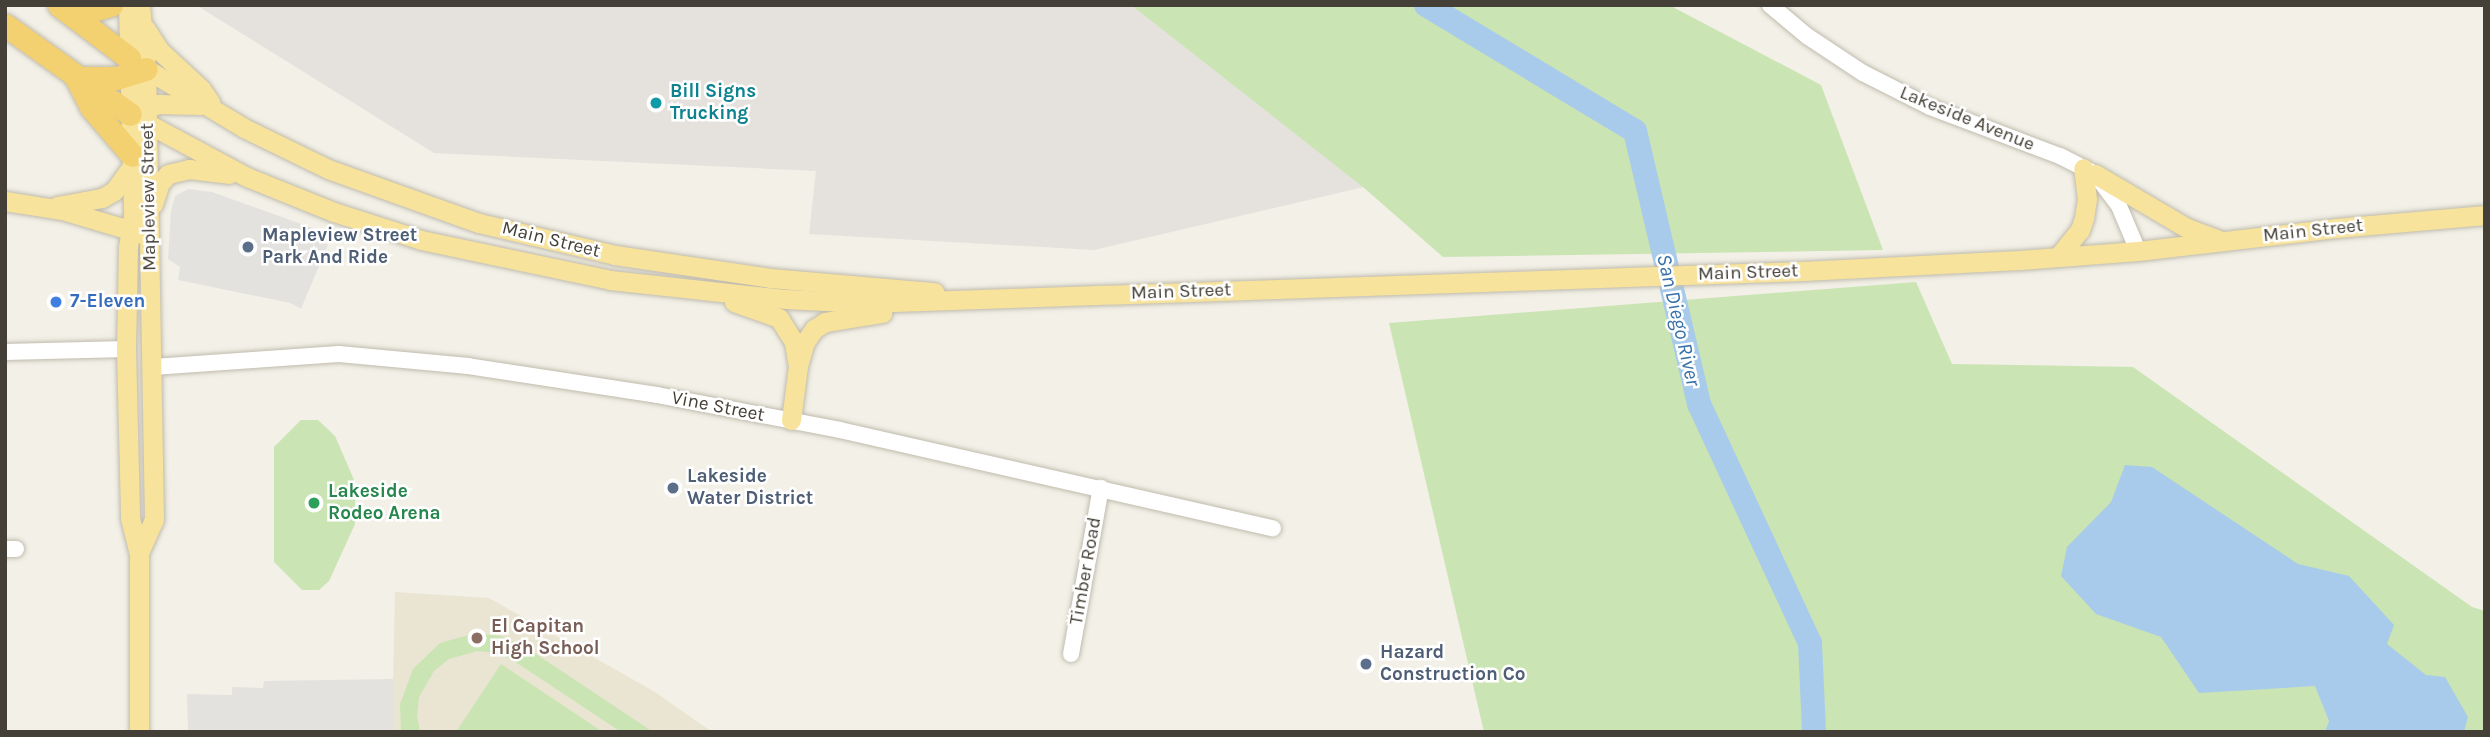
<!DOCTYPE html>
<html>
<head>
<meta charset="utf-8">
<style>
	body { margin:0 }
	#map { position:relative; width:2490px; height:737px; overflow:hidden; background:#f2f0e7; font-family:Karla,sans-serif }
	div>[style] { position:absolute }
	.industrial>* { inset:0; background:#e5e1dc }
	.education>* { inset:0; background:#eae5d2 }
	.green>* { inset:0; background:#cae4b3 }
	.parking>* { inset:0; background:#e4e2df }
	.water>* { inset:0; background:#a8cbeb }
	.river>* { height:24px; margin:-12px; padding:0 12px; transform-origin:12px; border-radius:12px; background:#a8cbeb }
	.roads { filter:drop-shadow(0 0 2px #c0bbad) drop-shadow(0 0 2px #c0bbad) }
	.minor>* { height:16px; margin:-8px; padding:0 8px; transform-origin:8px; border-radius:8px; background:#fff }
	.major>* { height:19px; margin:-9.5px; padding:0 9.5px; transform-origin:9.5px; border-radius:9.5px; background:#f7e39c }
	.highway>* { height:23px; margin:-11.5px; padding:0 11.5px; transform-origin:11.5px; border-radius:11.5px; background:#f3d171 }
	.dots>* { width:19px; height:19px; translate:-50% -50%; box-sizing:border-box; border:4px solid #fff; border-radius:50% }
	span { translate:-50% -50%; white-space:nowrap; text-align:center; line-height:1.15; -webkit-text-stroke:5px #fff; paint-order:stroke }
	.culture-label { font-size:19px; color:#0d838f; font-weight:700 }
	.left { translate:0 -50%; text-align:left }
	.street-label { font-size:19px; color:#454037 }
	.service-label { font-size:19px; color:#4e5e75; font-weight:700 }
	.shop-label { font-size:19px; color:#366cbe; font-weight:700 }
	.leisure-label { font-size:19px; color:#27864d; font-weight:700 }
	.education-label { font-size:19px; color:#785e54; font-weight:700 }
	.water-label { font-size:21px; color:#3772a9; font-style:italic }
	.frame { position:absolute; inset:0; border:7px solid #454037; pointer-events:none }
</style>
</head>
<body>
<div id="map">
	<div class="industrial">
		<i style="clip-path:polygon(196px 5px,1131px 5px,1364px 187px,1094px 250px,809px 234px,816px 171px,434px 153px)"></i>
	</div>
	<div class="education">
		<i style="clip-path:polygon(395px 592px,489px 598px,655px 692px,712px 732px,392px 732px)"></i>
	</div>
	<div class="green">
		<i style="clip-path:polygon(1131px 5px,1669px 5px,1821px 85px,1883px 250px,1443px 257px,1363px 187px)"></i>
		<i style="clip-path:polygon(1916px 282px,1952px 364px,2133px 367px,2472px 607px,2485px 611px,2485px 732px,1484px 732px,1389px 323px)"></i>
		<i style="clip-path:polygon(301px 420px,318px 420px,335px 436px,355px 482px,355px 524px,329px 581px,319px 590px,302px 590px,274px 562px,274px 447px)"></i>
		<i style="clip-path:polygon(476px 633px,501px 636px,524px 646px,653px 732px,621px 732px,514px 661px,497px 653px,477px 651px,449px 659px,434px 671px,419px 697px,417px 716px,420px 732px,401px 732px,400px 704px,413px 669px,440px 643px)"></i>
		<i style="clip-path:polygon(501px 664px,603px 732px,456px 732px)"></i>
	</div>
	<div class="parking">
		<i style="clip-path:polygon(188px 189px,212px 192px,332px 235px,301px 309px,290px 303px,178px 280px,180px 267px,168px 259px,171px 211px,175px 196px)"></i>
		<i style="clip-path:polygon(393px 679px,393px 732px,188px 732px,187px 694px,232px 695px,232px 687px,263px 688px,264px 681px)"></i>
	</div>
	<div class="water">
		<i style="clip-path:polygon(2125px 465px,2152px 467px,2298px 564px,2349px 576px,2394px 625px,2387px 644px,2426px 675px,2445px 677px,2468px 717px,2464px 732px,2325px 732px,2329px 721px,2315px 686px,2199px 693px,2161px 637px,2096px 614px,2061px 576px,2067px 547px,2111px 502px)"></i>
	</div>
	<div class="river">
		<i style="left:1426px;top:5px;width:244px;rotate:31.1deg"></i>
		<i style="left:1635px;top:131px;width:280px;rotate:76.8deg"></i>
		<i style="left:1699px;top:404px;width:264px;rotate:65.1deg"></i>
		<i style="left:1810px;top:643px;width:89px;rotate:87.4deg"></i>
	</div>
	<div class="roads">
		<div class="minor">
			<i style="left:1770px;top:5px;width:48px;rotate:40deg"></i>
			<i style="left:1807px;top:36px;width:67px;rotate:33.5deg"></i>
			<i style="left:1863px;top:73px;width:75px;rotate:26.9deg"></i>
			<i style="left:1930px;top:107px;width:139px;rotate:20.7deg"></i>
			<i style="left:2060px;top:156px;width:39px;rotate:27deg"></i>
			<i style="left:2095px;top:174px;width:40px;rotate:53deg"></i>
			<i style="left:2119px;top:206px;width:49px;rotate:67.1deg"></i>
			<i style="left:5px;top:352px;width:121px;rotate:-1.4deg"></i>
			<i style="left:153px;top:367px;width:186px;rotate:-4deg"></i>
			<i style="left:339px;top:354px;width:130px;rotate:5.3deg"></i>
			<i style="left:468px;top:366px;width:191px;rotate:8.7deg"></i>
			<i style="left:657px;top:395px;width:186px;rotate:10.8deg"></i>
			<i style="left:840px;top:430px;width:444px;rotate:12.8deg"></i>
			<i style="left:5px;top:549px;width:11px"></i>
			<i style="left:1071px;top:654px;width:169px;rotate:-79.8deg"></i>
		</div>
		<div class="major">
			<i style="left:128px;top:5px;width:211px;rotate:88.6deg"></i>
			<i style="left:133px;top:216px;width:31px;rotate:99deg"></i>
			<i style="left:128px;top:247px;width:102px;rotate:91.1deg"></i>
			<i style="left:126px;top:349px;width:169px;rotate:88.6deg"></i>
			<i style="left:130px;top:518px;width:36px;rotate:76deg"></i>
			<i style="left:139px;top:553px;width:179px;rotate:90deg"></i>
			<i style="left:145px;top:28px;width:27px;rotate:57deg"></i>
			<i style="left:160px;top:51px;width:56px;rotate:42.8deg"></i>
			<i style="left:201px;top:89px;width:16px;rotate:55deg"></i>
			<i style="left:133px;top:61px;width:130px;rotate:31.1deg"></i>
			<i style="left:244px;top:128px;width:93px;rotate:26deg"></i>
			<i style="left:328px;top:169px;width:160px;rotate:19.7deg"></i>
			<i style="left:479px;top:223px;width:140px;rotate:13.2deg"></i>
			<i style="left:615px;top:255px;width:157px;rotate:8.4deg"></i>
			<i style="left:770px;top:278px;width:165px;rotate:4.9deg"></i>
			<i style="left:138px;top:111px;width:21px;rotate:-19deg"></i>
			<i style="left:158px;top:104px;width:43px;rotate:1.3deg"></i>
			<i style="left:130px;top:114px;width:133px;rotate:28.3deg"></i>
			<i style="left:247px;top:177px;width:94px;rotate:21.9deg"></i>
			<i style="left:334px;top:212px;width:91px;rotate:17.8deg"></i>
			<i style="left:421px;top:240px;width:193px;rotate:11.9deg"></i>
			<i style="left:610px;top:280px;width:177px;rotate:6.2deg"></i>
			<i style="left:786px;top:299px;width:79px;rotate:2.9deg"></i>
			<i style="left:865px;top:303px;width:939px;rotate:-1.95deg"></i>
			<i style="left:1803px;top:271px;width:217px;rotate:-2.9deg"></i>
			<i style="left:2020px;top:260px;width:118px;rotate:-4.4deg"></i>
			<i style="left:2138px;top:251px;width:199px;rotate:-6.6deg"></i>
			<i style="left:2336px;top:228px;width:150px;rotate:-5deg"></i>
			<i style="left:2095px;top:174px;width:104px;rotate:30.5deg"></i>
			<i style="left:2185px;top:227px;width:36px;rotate:21deg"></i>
			<i style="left:5px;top:201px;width:58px;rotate:9deg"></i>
			<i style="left:62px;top:210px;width:84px;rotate:16.5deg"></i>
			<i style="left:153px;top:204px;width:22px;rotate:-72deg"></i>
			<i style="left:160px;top:183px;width:12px;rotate:-48deg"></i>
			<i style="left:168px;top:174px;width:22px;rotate:-13deg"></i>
			<i style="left:189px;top:169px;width:40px;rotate:7.1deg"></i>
			<i style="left:57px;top:206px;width:46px;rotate:-10.1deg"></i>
			<i style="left:102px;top:198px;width:14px;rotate:-30deg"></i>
			<i style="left:114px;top:191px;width:31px;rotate:-54deg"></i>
			<i style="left:2058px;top:257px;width:35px;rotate:-51deg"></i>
			<i style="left:2080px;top:230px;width:13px;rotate:-72deg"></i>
			<i style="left:2084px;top:218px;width:19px;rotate:-81deg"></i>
			<i style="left:2087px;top:199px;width:31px;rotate:-97deg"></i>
			<i style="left:734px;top:302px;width:48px;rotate:19.6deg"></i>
			<i style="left:779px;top:318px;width:28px;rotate:58deg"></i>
			<i style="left:794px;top:342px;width:20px;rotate:81deg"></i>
			<i style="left:791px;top:420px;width:54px;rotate:-82.6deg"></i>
			<i style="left:798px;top:366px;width:25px;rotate:-74deg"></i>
			<i style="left:805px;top:342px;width:16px;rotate:-55deg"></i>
			<i style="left:814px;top:329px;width:13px;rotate:-32deg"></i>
			<i style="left:825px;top:322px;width:58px;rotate:-9deg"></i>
			<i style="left:139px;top:553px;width:36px;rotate:-66deg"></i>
			<i style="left:154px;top:520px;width:451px;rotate:-91deg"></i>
			<i style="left:146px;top:69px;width:64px;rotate:-95.4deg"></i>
		</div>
		<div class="highway">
			<i style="left:59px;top:5px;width:88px;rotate:37.1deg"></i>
			<i style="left:79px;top:5px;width:15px;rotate:20deg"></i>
			<i style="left:93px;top:10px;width:19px;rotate:-16deg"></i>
			<i style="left:5px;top:25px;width:153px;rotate:35.5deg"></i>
			<i style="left:76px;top:78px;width:40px"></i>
			<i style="left:116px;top:78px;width:31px;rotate:-17deg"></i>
			<i style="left:78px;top:81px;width:29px;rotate:63deg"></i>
			<i style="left:91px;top:107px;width:63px;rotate:49.5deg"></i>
		</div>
	</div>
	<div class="dots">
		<i style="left:656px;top:103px;background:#0f9aa8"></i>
		<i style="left:248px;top:247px;background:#5c6f8a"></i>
		<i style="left:56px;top:302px;background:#3f7fe0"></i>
		<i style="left:673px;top:488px;background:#5c6f8a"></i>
		<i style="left:314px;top:503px;background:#2e9e5b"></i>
		<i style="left:477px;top:638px;background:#8d6e63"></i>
		<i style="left:1366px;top:664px;background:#5c6f8a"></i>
	</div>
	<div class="culture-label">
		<span class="left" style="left:670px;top:103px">Bill Signs<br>Trucking</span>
	</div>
	<div class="street-label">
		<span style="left:1967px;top:119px;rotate:22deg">Lakeside Avenue</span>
		<span style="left:149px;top:197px;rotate:-91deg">Mapleview Street</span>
		<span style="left:2313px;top:231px;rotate:-6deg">Main Street</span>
		<span style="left:551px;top:240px;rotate:14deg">Main Street</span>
		<span style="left:1748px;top:273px;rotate:-2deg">Main Street</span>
		<span style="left:1181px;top:292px;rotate:-2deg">Main Street</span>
		<span style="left:718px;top:407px;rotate:11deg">Vine Street</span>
		<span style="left:1086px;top:571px;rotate:-80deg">Timber Road</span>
	</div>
	<div class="service-label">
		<span class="left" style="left:262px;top:247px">Mapleview Street<br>Park And Ride</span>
		<span class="left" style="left:687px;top:488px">Lakeside<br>Water District</span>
		<span class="left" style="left:1380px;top:664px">Hazard<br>Construction Co</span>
	</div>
	<div class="shop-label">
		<span class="left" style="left:70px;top:302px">7-Eleven</span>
	</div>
	<div class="leisure-label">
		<span class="left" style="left:328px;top:503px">Lakeside<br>Rodeo Arena</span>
	</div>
	<div class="education-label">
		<span class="left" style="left:491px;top:638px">El Capitan<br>High School</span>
	</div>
	<div class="water-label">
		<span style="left:1679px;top:320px;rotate:77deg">San Diego River</span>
	</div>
	<div class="frame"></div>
</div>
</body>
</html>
